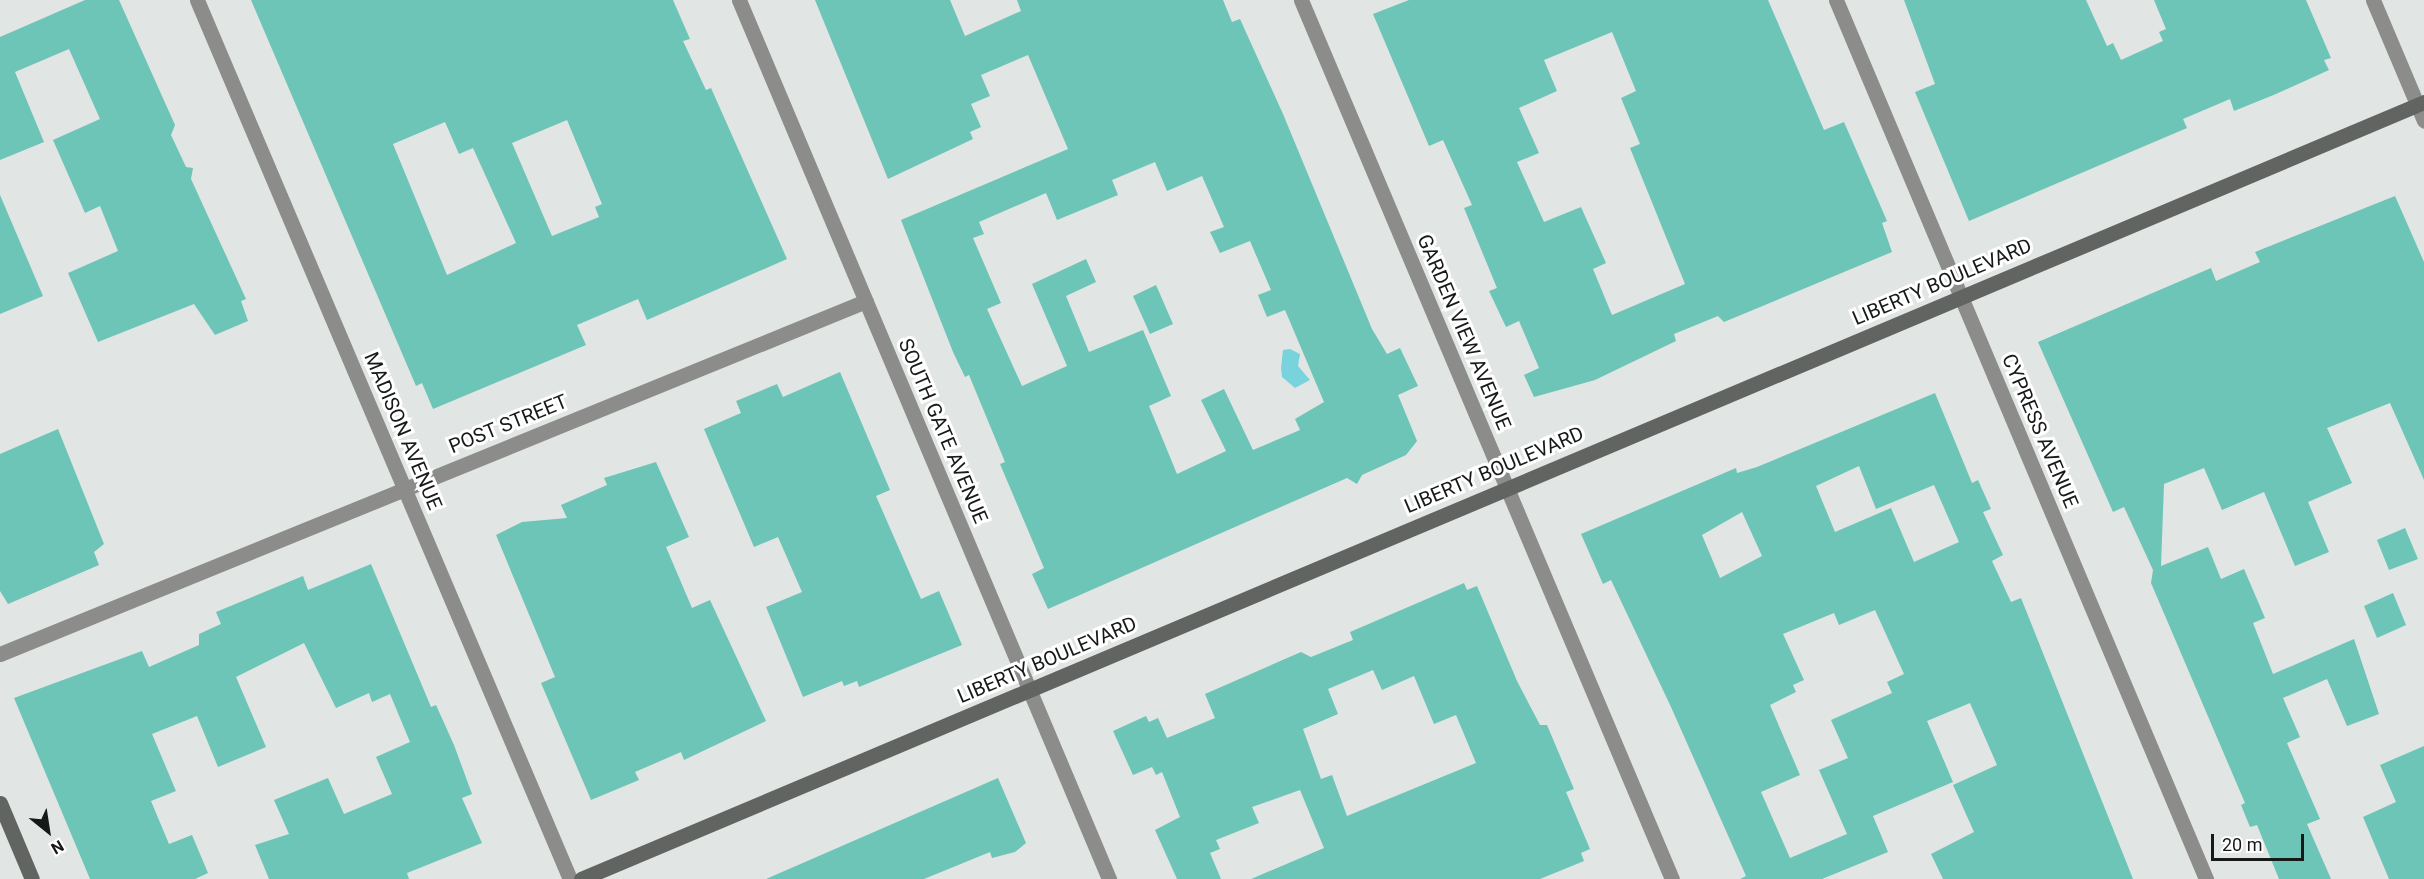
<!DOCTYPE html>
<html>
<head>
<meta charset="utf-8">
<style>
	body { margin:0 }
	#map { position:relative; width:2424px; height:879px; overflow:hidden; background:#e1e5e3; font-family:Roboto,sans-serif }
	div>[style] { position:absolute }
	.water>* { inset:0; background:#78d3dd }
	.building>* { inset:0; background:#6dc5b7 }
	.street>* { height:15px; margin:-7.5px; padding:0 7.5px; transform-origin:7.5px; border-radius:7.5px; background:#8c8d8b }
	.secondary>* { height:15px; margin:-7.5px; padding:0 7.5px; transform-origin:7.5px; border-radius:7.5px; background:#626462 }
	span { translate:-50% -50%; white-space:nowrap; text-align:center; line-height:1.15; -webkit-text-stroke:6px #fff; paint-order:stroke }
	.street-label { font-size:20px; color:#171918 }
	.north { position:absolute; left:18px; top:801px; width:60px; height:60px; -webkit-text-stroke:4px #fff; paint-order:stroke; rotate:150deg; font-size:16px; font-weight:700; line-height:24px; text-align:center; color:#171918 }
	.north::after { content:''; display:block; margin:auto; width:21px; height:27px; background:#171918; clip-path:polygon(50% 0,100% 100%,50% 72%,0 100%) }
	.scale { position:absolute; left:2211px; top:834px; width:93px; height:27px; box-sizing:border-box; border:3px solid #171918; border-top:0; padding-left:8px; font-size:18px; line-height:21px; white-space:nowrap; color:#171918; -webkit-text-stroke:4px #fff; paint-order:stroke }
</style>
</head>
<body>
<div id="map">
	<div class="water">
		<i style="clip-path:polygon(1290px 349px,1300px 354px,1298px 366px,1310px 380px,1295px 388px,1282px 377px,1281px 368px,1283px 350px)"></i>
	</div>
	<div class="building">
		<i style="clip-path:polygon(85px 0,119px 0,175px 125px,171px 135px,186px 167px,193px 168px,191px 179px,246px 299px,241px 301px,248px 321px,215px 335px,194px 304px,98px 342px,68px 273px,118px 251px,100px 206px,85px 213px,53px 140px,100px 119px,69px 49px,15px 72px,44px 142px,0 160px,0 37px)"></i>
		<i style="clip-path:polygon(evenodd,251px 0,673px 0,690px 39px,683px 41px,706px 90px,711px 88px,787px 259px,647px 320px,638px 299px,577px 325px,586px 345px,433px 409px,422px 383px,416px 386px,251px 0,567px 120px,602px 204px,595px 207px,599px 217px,552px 236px,512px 143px,567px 120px,251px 0,445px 122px,459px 154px,473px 148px,516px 243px,447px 275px,393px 144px,445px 122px)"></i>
		<i style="clip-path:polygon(evenodd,815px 0,950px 0,965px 36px,1021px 11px,1017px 0,1223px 0,1232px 22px,1240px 19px,1283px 114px,1372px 329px,1387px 354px,1400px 348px,1418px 386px,1398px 395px,1417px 441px,1406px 455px,1362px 475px,1357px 484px,1347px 478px,1048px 609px,1032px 574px,1044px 568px,1000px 464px,1005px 462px,969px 375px,965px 377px,953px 352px,901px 220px,1068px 149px,1028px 55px,981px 75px,990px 96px,971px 104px,981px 127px,970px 132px,973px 139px,888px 179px,815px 0,1155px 162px,1167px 191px,1202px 176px,1224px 227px,1210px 232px,1220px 253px,1250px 241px,1271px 290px,1258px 295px,1267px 317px,1285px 310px,1324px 402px,1295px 419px,1300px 430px,1253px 450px,1224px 389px,1201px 400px,1226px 451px,1177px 474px,1149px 406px,1171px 396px,1143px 330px,1089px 352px,1066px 296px,1096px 282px,1086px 259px,1032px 284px,1067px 366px,1022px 386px,987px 309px,1001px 303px,973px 238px,984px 234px,979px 222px,1046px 193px,1057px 220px,1118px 195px,1112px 180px,1155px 162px)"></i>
		<i style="clip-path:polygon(evenodd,1409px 0,1768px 0,1824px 130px,1844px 122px,1887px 221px,1882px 223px,1892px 252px,1724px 322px,1718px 316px,1674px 334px,1676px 341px,1595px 380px,1534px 397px,1524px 375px,1539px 368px,1519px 321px,1506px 327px,1489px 291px,1497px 288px,1464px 208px,1472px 205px,1443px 140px,1429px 146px,1373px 14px,1409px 0,1612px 32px,1636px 91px,1621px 98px,1640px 144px,1630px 148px,1685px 284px,1612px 315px,1593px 269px,1606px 263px,1581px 207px,1544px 222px,1517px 162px,1539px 153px,1519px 108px,1557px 91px,1544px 60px,1612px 32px)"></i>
		<i style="clip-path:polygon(1904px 0,2086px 0,2107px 46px,2113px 43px,2121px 60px,2163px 41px,2159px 32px,2166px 29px,2154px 0,2306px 0,2331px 58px,2324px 60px,2329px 70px,2276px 94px,2234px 111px,2230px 99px,2183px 119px,2187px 128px,1969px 221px,1915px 92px,1935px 84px)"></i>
		<i style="clip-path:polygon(0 195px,43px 296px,0 314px)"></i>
		<i style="clip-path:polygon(2395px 196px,2424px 262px,2424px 480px,2390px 403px,2327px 428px,2352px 483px,2308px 502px,2329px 552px,2295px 566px,2264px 492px,2222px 510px,2204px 468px,2164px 484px,2161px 566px,2208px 547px,2221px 579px,2244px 569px,2265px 618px,2253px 623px,2273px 674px,2354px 639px,2379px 714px,2347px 726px,2327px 679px,2283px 698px,2300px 737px,2287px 743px,2320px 819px,2307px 824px,2331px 879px,2279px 879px,2257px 825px,2250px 827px,2241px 805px,2245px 803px,2151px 583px,2153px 570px,2124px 507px,2113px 512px,2038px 342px,2211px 268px,2216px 281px,2260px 262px,2255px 252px)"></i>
		<i style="clip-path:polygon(1156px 285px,1173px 324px,1150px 334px,1133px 296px)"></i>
		<i style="clip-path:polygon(840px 372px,890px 490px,876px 496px,921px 599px,939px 591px,962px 645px,859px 687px,857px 681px,844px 686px,842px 681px,803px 697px,766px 607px,802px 592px,778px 537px,754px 547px,704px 429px,741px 413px,736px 401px,777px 384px,783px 397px)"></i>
		<i style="clip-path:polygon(evenodd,1935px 393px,1972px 483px,1978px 480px,1991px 509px,1983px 512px,2003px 555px,1992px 561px,2011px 602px,2021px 598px,2133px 879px,1943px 879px,1931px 854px,1974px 832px,1953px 785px,1997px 765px,1970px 703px,1927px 721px,1953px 782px,1873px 816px,1888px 852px,1822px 879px,1740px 879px,1746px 876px,1671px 707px,1611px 580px,1603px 584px,1581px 534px,1736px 468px,1737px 473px,1757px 467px,1935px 393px,1859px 466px,1876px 509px,1934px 485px,1959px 542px,1914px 562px,1891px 508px,1835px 532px,1816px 486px,1859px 466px,1935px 393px,1742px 512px,1762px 556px,1720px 578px,1702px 535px,1742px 512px,1935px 393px,1875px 610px,1904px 674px,1887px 682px,1892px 693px,1831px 720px,1848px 758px,1819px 770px,1847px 834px,1790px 858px,1761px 792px,1800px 775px,1770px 705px,1796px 692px,1793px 685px,1804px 680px,1783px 634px,1834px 613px,1839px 625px,1875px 610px)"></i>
		<i style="clip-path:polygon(58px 429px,104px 544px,94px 552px,99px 565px,8px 604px,0 591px,0 454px)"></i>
		<i style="clip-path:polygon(656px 462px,689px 537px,666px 547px,692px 608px,710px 600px,766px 721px,684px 760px,681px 752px,635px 772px,639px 780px,591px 800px,541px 683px,555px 677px,496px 535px,522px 522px,567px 518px,561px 505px,607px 485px,604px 478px)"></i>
		<i style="clip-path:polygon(2405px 528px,2418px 559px,2389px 570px,2377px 540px)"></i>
		<i style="clip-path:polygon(371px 564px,431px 707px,436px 705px,454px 745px,472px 794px,462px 798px,482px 843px,407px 873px,409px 879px,269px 879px,255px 845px,289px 834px,274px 800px,328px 778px,344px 814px,392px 794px,376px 757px,410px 742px,390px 694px,372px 702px,369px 693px,336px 708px,304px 643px,236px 677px,266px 747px,218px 767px,197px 716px,152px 734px,176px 791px,151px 801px,169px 844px,192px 835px,208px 873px,195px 879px,90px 879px,14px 698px,142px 651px,149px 667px,199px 645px,199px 634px,221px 624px,216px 612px,303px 576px,308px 590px)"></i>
		<i style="clip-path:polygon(evenodd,1464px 583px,1467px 590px,1477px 586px,1517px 681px,1540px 725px,1547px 725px,1574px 789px,1566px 792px,1590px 849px,1581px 853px,1584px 861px,1540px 879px,1251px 879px,1324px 848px,1300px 790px,1252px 807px,1259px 823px,1216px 840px,1220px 849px,1210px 853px,1221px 879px,1177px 879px,1155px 830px,1180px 817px,1162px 772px,1156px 775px,1152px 767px,1133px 775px,1113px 731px,1146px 716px,1149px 722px,1158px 718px,1167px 738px,1215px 718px,1205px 694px,1301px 652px,1311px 657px,1353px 640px,1350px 632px,1464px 583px,1373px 670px,1382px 690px,1414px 676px,1434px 724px,1456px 715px,1476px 763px,1347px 816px,1332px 775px,1321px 779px,1303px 729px,1338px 714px,1328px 689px,1373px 670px)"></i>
		<i style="clip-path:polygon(2393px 593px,2406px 625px,2377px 638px,2364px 606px)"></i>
		<i style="clip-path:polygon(2424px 746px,2424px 879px,2389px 879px,2363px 817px,2396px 802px,2380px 765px)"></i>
		<i style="clip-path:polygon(998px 778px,1026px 843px,1015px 852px,992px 858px,990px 852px,924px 879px,766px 879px)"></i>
	</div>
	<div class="street">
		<i style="left:197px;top:0;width:955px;rotate:67.01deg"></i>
		<i style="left:739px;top:0;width:954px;rotate:67.17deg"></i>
		<i style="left:1301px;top:0;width:954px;rotate:67.12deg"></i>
		<i style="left:1836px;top:0;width:954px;rotate:67.17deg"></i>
		<i style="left:2373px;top:0;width:131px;rotate:67.1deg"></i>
		<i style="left:0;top:654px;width:935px;rotate:-22.18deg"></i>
	</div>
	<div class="secondary">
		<i style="left:0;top:803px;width:82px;rotate:67.2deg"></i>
		<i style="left:581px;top:879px;width:2000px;rotate:-22.86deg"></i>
	</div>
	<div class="street-label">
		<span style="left:1942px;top:282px;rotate:-23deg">LIBERTY BOULEVARD</span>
		<span style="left:1464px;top:332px;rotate:67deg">GARDEN VIEW AVENUE</span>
		<span style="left:508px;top:424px;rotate:-22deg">POST STREET</span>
		<span style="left:403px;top:431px;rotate:67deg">MADISON AVENUE</span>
		<span style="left:943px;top:431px;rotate:67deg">SOUTH GATE AVENUE</span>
		<span style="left:2040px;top:431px;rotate:67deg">CYPRESS AVENUE</span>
		<span style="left:1494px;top:470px;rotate:-23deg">LIBERTY BOULEVARD</span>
		<span style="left:1047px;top:660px;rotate:-23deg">LIBERTY BOULEVARD</span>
	</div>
	<div class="north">N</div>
	<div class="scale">20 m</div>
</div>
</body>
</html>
